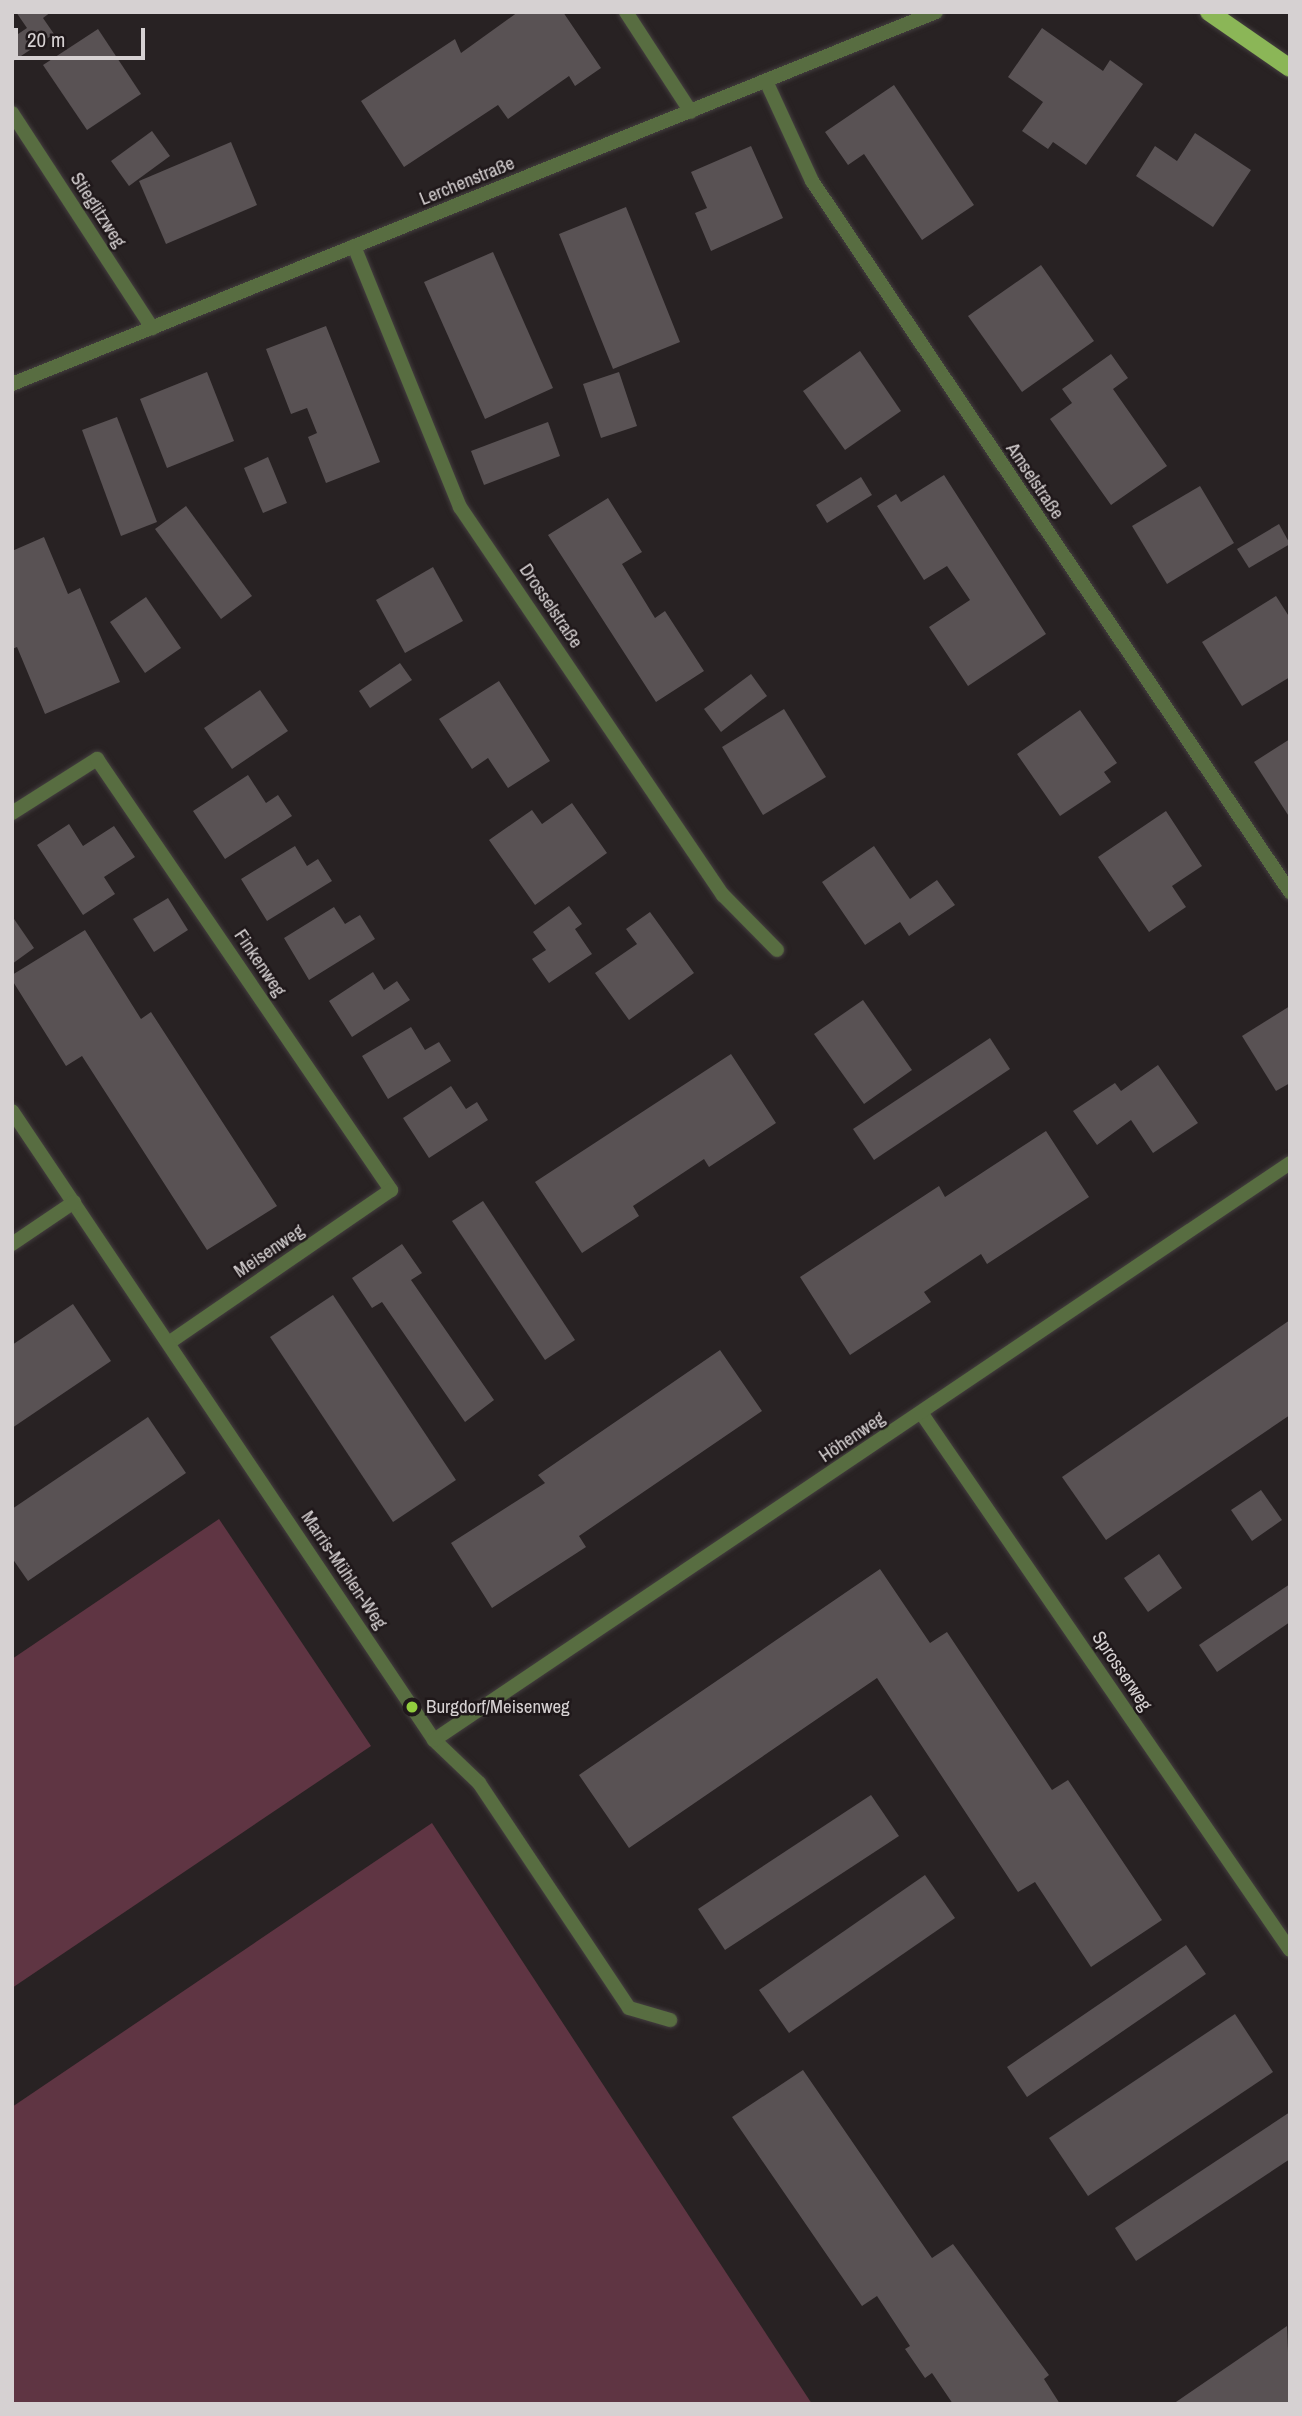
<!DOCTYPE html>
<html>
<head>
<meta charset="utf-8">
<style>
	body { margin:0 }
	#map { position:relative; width:1302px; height:2416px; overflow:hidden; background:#282223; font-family:"Archivo Narrow",sans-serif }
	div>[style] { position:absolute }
	.green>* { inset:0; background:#5f3543 }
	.building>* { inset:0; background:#595254 }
	.roads { filter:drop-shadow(0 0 2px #443e3f) drop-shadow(0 0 2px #443e3f) }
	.lane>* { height:14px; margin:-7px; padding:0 7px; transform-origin:7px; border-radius:7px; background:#586d41 }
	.street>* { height:14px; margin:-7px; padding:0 7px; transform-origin:7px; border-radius:7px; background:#586d41 }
	.primary>* { height:18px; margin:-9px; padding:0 9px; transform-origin:9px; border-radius:9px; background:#8bb657 }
	.dots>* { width:19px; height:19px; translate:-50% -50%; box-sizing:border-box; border:4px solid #1f181a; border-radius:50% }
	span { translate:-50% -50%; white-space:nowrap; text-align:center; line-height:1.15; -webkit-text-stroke:5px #1f181a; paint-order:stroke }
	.street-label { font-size:19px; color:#d6d1d2 }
	.poi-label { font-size:19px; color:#d6d1d2 }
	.left { translate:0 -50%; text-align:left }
	.frame { position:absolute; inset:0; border:14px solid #d6d1d2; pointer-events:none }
	.scale { position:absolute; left:14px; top:28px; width:131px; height:32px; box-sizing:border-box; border:4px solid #d6d1d2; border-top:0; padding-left:9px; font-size:21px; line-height:24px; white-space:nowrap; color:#d6d1d2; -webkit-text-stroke:5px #1f181a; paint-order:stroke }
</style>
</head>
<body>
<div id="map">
	<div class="green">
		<i style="clip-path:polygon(219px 1519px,371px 1746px,12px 1988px,12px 1659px)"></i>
		<i style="clip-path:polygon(432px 1823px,812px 2404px,12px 2404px,12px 2107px)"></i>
	</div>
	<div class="building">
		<i style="clip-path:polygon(16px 12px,51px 12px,43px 18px,54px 34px,12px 62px,12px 38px,27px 28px)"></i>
		<i style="clip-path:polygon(518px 12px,563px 12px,601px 68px,575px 86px,569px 76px,508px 119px,498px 105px,404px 167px,361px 101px,455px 39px,461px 53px)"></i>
		<i style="clip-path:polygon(1042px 28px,1103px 71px,1110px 60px,1143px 84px,1086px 165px,1053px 142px,1048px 149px,1022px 131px,1043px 102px,1008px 77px)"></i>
		<i style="clip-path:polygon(98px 29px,141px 94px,87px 130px,43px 65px)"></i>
		<i style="clip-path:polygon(894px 85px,974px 205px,922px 240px,864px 154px,848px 165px,825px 132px)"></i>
		<i style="clip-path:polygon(152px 131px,170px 156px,129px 186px,111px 161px)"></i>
		<i style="clip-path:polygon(1195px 133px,1251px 170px,1213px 227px,1136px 176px,1155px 146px,1177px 161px)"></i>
		<i style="clip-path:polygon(231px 142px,257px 205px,166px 244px,139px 181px)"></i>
		<i style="clip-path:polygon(751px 146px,783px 218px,711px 251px,695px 213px,707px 208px,691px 172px)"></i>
		<i style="clip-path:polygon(626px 207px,680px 342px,613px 369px,559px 234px)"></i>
		<i style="clip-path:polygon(493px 252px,553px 388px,485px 419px,424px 282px)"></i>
		<i style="clip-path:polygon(1041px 265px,1094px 341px,1022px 392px,968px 316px)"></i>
		<i style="clip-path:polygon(326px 326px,380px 462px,326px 483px,308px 437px,317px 433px,307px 408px,291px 414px,266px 349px)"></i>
		<i style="clip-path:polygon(860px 351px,901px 411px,845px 450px,803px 391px)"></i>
		<i style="clip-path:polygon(1111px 354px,1128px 378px,1113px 389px,1167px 466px,1111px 505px,1050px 419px,1072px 403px,1062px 389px)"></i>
		<i style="clip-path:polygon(207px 372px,234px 441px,167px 468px,140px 399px)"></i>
		<i style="clip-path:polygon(619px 372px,637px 426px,601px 438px,583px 384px)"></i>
		<i style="clip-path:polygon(117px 417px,157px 522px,121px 536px,82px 430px)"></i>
		<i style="clip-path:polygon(548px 422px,560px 456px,484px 485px,471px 451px)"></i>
		<i style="clip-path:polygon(268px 457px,287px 503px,263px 513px,244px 468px)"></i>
		<i style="clip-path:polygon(944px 475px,1046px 634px,968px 686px,929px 627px,970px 600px,947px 566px,924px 580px,877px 506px,896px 494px,901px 502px)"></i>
		<i style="clip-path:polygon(861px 477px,872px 495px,827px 523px,816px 505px)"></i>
		<i style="clip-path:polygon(1200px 486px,1234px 543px,1167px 584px,1132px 526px)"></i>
		<i style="clip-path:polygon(608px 498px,642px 552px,622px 564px,655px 618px,665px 611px,704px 671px,656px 702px,548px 535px)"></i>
		<i style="clip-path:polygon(186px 506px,252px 596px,221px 619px,155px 529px)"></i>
		<i style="clip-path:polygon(1279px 524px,1290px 544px,1249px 568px,1237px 549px)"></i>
		<i style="clip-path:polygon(44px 537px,68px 594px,80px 588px,120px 682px,45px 714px,17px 647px,12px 649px,12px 551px)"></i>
		<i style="clip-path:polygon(433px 567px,463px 621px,405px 653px,376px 600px)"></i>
		<i style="clip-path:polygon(1276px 596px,1290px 618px,1290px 677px,1242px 706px,1202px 642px)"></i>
		<i style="clip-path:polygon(146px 597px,181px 648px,145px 673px,110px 622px)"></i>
		<i style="clip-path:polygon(400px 663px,412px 680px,370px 708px,359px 691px)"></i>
		<i style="clip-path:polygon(751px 674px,767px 696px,721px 732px,704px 709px)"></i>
		<i style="clip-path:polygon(499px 681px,550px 761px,508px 788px,488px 758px,472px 769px,439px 719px)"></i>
		<i style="clip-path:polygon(260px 690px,288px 731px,232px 769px,204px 728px)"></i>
		<i style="clip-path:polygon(784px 709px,826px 777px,763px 815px,722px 747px)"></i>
		<i style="clip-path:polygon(1080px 710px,1117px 763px,1104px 772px,1111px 782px,1060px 816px,1017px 754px)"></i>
		<i style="clip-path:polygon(1290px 739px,1290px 818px,1254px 762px)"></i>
		<i style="clip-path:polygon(248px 775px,266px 803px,278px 795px,292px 816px,225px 859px,193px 811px)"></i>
		<i style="clip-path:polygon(572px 803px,607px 853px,535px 905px,489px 840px,532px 810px,542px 824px)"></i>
		<i style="clip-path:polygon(1166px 811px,1202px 866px,1172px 886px,1186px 907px,1149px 932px,1098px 857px)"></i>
		<i style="clip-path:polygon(69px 824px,83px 846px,114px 826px,135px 857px,104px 877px,115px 894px,83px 915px,37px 845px)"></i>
		<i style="clip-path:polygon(295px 846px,307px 866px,318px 859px,332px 881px,267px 921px,241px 879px)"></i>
		<i style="clip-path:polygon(874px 846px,910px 899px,937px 880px,955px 905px,909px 936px,900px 922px,865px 945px,822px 882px)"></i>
		<i style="clip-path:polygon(168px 898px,188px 930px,154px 952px,133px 919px)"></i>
		<i style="clip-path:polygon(569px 906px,582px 924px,575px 929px,592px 954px,549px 983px,532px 959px,546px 950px,533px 932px)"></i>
		<i style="clip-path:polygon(334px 907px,345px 924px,360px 915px,375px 939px,309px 980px,284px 938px)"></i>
		<i style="clip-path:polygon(650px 912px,694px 973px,629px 1020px,595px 973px,637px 944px,626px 929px)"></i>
		<i style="clip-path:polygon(12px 916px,34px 948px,12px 964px)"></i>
		<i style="clip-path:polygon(85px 930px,141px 1019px,151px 1012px,277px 1206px,207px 1250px,82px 1056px,66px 1066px,12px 980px,12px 975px)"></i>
		<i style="clip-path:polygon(373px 972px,384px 990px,397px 981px,410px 1000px,352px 1037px,329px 1001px)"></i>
		<i style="clip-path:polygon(863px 1000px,912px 1070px,864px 1104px,814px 1034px)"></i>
		<i style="clip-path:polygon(1290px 1006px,1290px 1083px,1276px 1091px,1242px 1036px)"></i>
		<i style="clip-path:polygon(411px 1027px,425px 1050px,439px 1042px,451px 1061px,388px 1099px,362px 1056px)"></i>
		<i style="clip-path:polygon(990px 1038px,1010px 1069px,874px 1160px,853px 1129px)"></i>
		<i style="clip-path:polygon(731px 1054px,776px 1123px,709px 1167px,704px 1159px,633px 1206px,639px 1216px,582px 1253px,535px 1182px)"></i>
		<i style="clip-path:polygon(1158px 1065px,1198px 1123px,1153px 1153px,1131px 1120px,1097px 1145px,1073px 1111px,1115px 1083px,1121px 1091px)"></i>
		<i style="clip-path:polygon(451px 1086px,466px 1109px,477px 1102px,488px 1120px,429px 1158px,403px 1118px)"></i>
		<i style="clip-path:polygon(1046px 1131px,1089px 1197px,987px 1264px,981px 1254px,924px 1292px,931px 1302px,850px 1355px,800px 1277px,939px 1186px,945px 1197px)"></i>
		<i style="clip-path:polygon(483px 1201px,575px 1340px,545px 1360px,452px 1221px)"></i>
		<i style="clip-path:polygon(402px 1244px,422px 1273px,411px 1280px,494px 1400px,465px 1422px,382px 1302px,372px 1308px,352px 1278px)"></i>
		<i style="clip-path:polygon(333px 1295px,456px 1480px,393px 1522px,270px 1337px)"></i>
		<i style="clip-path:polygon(73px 1304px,111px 1361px,12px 1428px,12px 1345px)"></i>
		<i style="clip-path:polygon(1290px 1320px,1290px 1415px,1106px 1540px,1062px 1477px)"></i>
		<i style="clip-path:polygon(720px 1350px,762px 1411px,579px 1536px,586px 1547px,492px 1608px,451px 1543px,545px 1483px,538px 1475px)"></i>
		<i style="clip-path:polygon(148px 1417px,186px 1473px,28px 1581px,12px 1558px,12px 1509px)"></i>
		<i style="clip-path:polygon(1261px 1490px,1282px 1520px,1252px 1541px,1231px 1510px)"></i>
		<i style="clip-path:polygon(1159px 1554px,1182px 1588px,1148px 1612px,1124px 1578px)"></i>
		<i style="clip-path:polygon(880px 1569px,930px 1643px,947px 1632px,1052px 1790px,1068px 1780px,1162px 1920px,1091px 1967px,1035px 1882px,1018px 1892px,877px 1678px,629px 1848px,579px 1775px)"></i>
		<i style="clip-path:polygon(1290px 1584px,1290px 1622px,1217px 1672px,1199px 1645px)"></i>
		<i style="clip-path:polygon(871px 1795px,899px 1836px,725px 1950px,698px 1909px)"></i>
		<i style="clip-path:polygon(925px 1875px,955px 1918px,789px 2033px,759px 1990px)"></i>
		<i style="clip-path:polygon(1186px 1945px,1206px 1974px,1027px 2097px,1007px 2067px)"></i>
		<i style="clip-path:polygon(1235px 2014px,1273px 2072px,1088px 2196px,1049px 2138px)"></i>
		<i style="clip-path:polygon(803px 2070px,932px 2258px,953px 2244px,1049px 2375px,1044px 2379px,1060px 2404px,953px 2404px,932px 2373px,925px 2378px,905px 2349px,910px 2346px,877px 2296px,862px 2306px,732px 2117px)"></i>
		<i style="clip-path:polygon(1290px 2112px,1290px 2159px,1136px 2261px,1115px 2228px)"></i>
		<i style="clip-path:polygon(1287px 2326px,1290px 2404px,1173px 2404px)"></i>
	</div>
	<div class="roads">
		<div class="lane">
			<i style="left:626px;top:12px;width:119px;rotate:57deg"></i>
		</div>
		<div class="street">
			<i style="left:766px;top:81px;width:110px;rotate:65.3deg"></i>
			<i style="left:812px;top:181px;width:857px;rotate:56.09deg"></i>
			<i style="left:12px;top:113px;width:257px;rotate:56.9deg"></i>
			<i style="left:354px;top:246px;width:282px;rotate:67.9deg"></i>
			<i style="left:460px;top:507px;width:469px;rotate:55.9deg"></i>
			<i style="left:723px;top:895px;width:77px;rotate:45.5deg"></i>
			<i style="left:12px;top:384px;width:996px;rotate:-21.93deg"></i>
			<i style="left:12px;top:813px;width:101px;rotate:-32.4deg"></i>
			<i style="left:97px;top:759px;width:522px;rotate:55.7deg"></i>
			<i style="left:391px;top:1190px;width:270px;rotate:145.5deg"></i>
			<i style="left:12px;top:1111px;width:757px;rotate:56.14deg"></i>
			<i style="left:434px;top:1740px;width:62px;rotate:43.7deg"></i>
			<i style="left:479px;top:1783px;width:270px;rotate:56.3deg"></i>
			<i style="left:629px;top:2008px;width:43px;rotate:16.3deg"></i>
			<i style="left:12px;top:1244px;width:75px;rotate:-34.1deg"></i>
			<i style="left:922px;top:1414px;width:650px;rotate:55.53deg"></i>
			<i style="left:434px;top:1740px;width:1032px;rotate:-33.98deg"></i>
		</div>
		<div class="primary">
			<i style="left:1209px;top:12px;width:98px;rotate:34.7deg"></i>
		</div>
	</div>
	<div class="dots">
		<i style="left:412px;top:1707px;background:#92cd3e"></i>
	</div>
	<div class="street-label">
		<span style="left:467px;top:181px;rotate:-22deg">Lerchenstraße</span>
		<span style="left:98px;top:210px;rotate:57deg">Stieglitzweg</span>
		<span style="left:1035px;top:481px;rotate:56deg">Amselstraße</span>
		<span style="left:551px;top:606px;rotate:56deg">Drosselstraße</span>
		<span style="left:260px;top:963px;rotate:56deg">Finkenweg</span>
		<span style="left:269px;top:1251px;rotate:-34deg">Meisenweg</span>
		<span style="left:852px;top:1437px;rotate:-34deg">Höhenweg</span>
		<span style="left:344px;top:1570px;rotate:56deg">Marris-Mühlen-Weg</span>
		<span style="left:1122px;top:1671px;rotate:56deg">Sprosserweg</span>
	</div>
	<div class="poi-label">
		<span class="left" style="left:426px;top:1707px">Burgdorf/Meisenweg</span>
	</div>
	<div class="frame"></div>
	<div class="scale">20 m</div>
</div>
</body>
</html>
